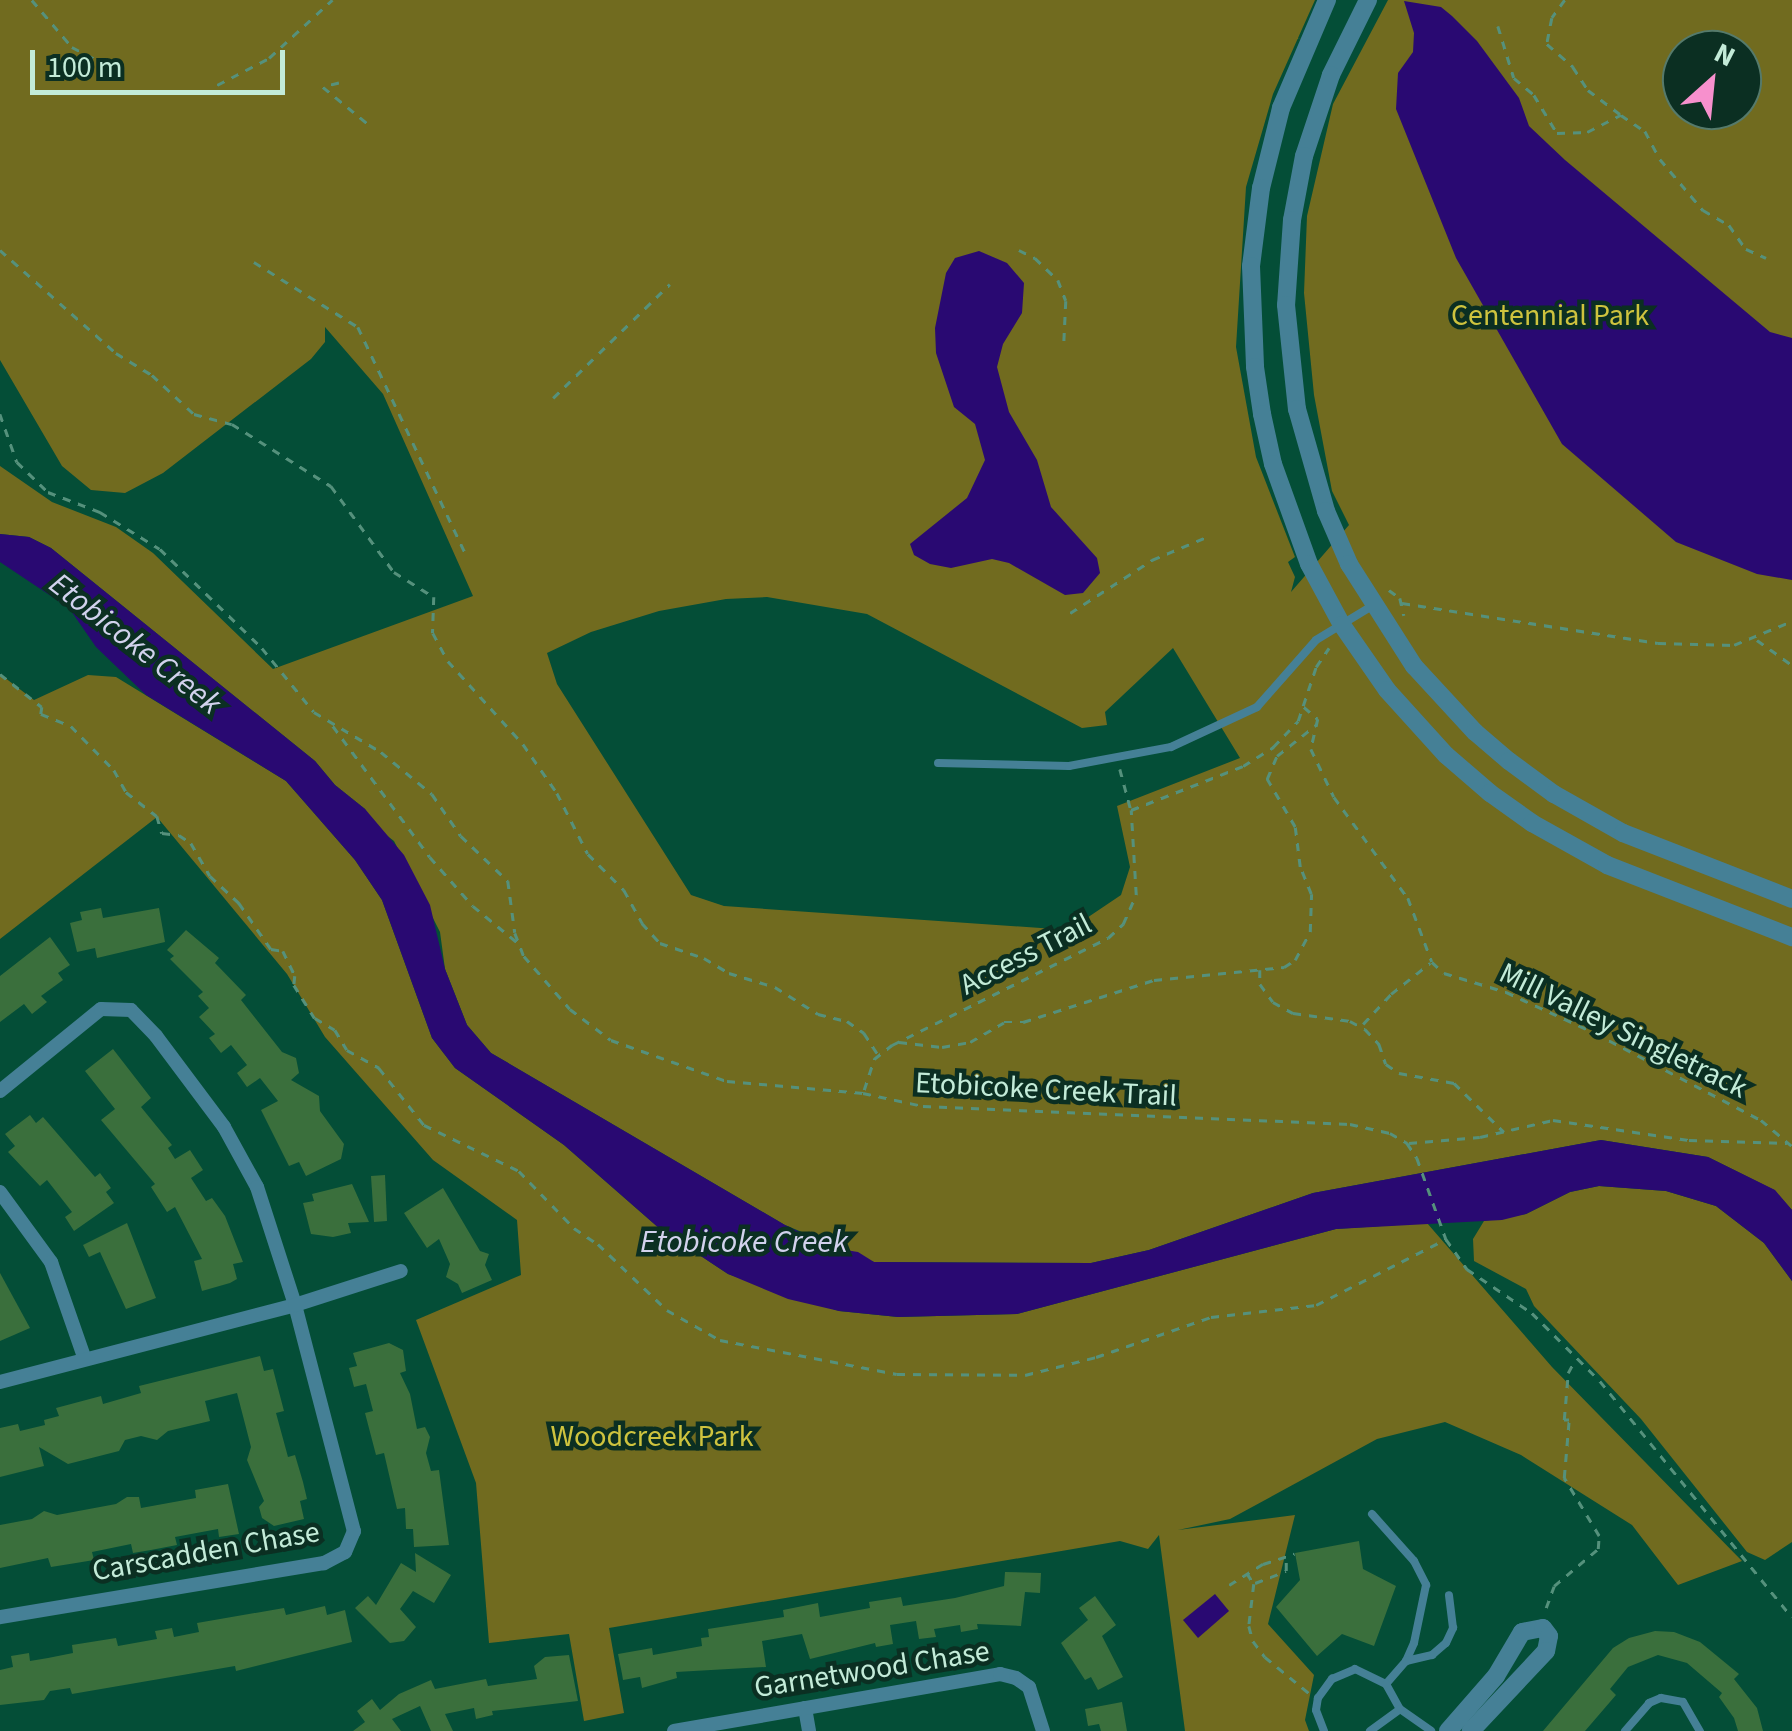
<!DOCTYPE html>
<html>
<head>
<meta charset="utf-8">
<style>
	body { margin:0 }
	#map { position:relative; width:1792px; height:1731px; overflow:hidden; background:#044e37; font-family:"Source Sans 3",sans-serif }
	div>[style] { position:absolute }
	.green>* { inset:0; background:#716b1f }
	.water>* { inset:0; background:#290972 }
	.building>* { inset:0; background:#3a6f3c }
	.path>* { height:2.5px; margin-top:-1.25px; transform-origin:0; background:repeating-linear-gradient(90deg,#55917c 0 8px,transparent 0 16px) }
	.service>* { height:8px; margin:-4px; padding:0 4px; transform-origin:4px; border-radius:4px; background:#458096 }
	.minor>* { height:14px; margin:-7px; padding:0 7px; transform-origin:7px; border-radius:7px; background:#458096 }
	.tertiary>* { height:18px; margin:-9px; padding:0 9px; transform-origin:9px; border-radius:9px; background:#458096 }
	span { translate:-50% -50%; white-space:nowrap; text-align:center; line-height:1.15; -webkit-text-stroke:9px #0b2f22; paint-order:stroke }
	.park-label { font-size:30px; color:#cec33e }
	.street-label { font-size:30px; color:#c3ebd8 }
	.water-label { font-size:32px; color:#d2d2ed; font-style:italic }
	.north { position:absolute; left:1662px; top:30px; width:100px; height:100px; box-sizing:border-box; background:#0b2f22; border:2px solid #557a6b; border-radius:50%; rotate:27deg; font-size:28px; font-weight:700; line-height:40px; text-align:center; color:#c3ebd8 }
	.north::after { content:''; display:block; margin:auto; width:35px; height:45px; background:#f790cd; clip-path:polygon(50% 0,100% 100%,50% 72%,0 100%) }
	.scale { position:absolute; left:30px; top:50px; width:255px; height:45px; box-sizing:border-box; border:5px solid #c3ebd8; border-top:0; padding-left:12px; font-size:30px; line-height:35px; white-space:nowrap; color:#c3ebd8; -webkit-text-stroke:8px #0b2f22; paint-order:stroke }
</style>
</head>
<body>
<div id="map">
	<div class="green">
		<i style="clip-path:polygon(evenodd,0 0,1315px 0,1273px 94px,1246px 187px,1236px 347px,1256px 457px,1295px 557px,1288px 562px,1295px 577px,1291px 592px,1349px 525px,1332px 491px,1314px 395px,1304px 293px,1307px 216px,1333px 104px,1388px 0,1792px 0,1792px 1210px,1774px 1190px,1708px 1157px,1601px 1140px,1313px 1193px,1149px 1250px,1091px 1263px,874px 1262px,785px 1225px,491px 1053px,467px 1025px,445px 969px,440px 932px,394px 841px,377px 828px,365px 809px,335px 785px,315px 761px,51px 548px,29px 537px,0 534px,0 466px,52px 502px,116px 527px,153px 553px,273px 669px,473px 596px,383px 394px,325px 327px,325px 342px,311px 359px,163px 473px,125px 493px,91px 490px,62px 466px,0 360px,0 0,1682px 50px,1742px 50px,1742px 110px,1682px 110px,1682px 50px,0 0,767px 597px,867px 614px,1082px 728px,1107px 725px,1105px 712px,1173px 648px,1240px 758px,1117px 806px,1130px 867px,1121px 895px,1069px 930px,724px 906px,691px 895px,557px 684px,547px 653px,591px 632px,659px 611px,726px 599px,767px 597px)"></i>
		<i style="clip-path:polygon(0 674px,34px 700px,88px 675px,116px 677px,286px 781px,355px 860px,382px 900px,432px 1038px,455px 1068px,564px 1145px,660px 1229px,728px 1274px,839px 1311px,898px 1317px,1017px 1314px,1336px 1229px,1427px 1223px,1552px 1367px,1742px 1561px,1678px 1585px,1632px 1525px,1521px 1455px,1445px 1422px,1377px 1439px,1230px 1519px,1178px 1530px,1295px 1515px,1268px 1624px,1314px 1675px,1305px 1720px,1309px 1731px,1185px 1731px,1159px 1535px,1148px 1549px,1120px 1541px,609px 1628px,624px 1713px,584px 1721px,569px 1634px,489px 1643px,476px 1483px,416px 1320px,521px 1275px,517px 1220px,433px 1160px,325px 1037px,287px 974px,157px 817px,0 939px)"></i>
		<i style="clip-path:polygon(1599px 1186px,1666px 1191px,1716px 1206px,1764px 1243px,1792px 1281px,1792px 1542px,1765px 1560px,1747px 1552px,1641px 1419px,1534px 1306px,1526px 1289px,1474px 1261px,1473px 1239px,1484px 1221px,1526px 1214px,1570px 1192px)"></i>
	</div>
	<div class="water">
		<i style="clip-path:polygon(1404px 1px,1441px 7px,1452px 16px,1477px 41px,1519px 98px,1529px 126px,1565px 160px,1770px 332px,1792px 338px,1792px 580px,1757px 574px,1676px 542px,1562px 444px,1456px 258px,1396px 109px,1398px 73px,1413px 52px,1414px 33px)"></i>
		<i style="clip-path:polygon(979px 251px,1007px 263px,1024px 283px,1022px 313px,1003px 344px,997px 367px,1009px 412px,1037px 460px,1051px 507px,1097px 558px,1100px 573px,1083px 593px,1065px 595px,1009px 563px,992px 559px,951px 568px,930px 564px,914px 555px,910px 544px,967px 498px,985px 460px,975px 424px,954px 407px,936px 353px,935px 328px,946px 273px,955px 258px)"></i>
		<i style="clip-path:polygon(0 534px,29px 537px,51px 548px,315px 761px,335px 785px,365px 809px,404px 855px,430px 905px,445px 969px,467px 1025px,491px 1053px,785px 1225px,833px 1248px,858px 1252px,874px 1262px,1091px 1263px,1149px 1250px,1313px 1193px,1601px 1140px,1708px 1157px,1775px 1190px,1792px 1210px,1792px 1281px,1764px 1243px,1716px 1206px,1666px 1191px,1599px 1186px,1570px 1192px,1526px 1214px,1502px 1220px,1336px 1229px,1017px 1314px,898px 1317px,839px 1311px,788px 1299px,728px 1274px,660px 1229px,564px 1145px,455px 1068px,432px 1038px,382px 900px,355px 860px,286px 781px,146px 695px,96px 647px,69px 608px,0 562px)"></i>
		<i style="clip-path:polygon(1215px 1594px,1229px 1611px,1198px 1638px,1183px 1620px)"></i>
	</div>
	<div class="building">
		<i style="clip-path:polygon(101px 908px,103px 918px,159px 908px,165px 942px,97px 958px,95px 948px,77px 952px,70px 923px,82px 920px,80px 912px)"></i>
		<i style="clip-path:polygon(186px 930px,219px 958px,215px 963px,246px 995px,241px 1000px,282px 1052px,296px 1058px,299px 1073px,291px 1080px,319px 1096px,320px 1111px,344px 1144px,341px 1159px,306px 1176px,299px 1162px,289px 1166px,261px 1110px,278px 1101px,260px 1078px,247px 1087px,237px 1073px,247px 1065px,231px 1045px,221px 1053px,209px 1038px,215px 1034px,199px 1017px,209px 1008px,198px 996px,203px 992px,170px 959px,174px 956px,167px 950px)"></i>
		<i style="clip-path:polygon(50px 937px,70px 965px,58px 973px,63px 980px,41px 996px,47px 1002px,32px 1014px,24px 1004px,0 1022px,0 976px)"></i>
		<i style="clip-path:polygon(113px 1049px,151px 1098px,141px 1107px,172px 1145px,168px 1148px,175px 1159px,190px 1150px,203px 1170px,191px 1178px,206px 1201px,212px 1198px,225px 1216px,243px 1262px,233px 1264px,237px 1279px,230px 1283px,202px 1291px,194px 1261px,202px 1259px,175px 1207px,167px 1212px,151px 1187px,155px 1184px,101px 1120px,115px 1109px,85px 1071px)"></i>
		<i style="clip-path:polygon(30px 1115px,36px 1123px,43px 1117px,95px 1177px,100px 1173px,111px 1188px,106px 1192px,114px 1203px,74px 1231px,65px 1217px,72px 1212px,47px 1180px,40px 1186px,8px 1152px,15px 1146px,5px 1134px)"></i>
		<i style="clip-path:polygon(385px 1175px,387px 1221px,374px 1222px,371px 1176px)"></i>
		<i style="clip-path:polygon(352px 1184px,369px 1222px,348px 1223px,351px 1233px,333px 1237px,311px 1234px,303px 1203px,314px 1201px,312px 1194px)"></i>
		<i style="clip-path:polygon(443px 1188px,480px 1251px,489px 1254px,485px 1265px,492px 1280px,462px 1293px,458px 1284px,446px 1277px,450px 1264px,439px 1239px,427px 1248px,404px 1213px)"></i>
		<i style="clip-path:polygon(127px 1223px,156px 1298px,126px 1309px,100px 1252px,89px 1257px,83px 1245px)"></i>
		<i style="clip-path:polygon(0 1273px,30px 1328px,0 1341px)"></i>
		<i style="clip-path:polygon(389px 1343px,403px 1350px,406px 1371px,400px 1373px,410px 1394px,417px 1429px,425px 1427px,430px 1437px,426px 1453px,431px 1471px,439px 1470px,449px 1545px,414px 1547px,413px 1529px,406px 1529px,405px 1508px,397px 1509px,384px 1453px,376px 1455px,365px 1413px,373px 1411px,366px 1384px,354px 1387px,349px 1368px,357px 1366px,353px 1353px)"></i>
		<i style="clip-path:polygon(260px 1356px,264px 1371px,273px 1369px,279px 1392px,284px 1411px,276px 1413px,288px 1457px,295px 1455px,303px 1482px,307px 1499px,300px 1501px,304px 1519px,274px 1526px,262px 1518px,259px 1507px,264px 1501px,247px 1460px,251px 1447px,237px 1393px,205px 1401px,210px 1421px,168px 1431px,157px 1440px,141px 1436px,125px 1440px,119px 1451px,68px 1464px,39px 1447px,44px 1466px,0 1477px,0 1428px,18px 1424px,20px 1431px,45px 1425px,44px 1420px,59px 1416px,56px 1408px,101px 1396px,103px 1404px,141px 1393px,139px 1386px)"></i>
		<i style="clip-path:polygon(228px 1484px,239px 1534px,219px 1537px,218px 1529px,175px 1537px,177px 1545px,151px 1550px,133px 1553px,131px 1544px,92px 1552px,94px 1560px,76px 1563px,51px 1567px,48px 1558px,0 1568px,0 1525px,32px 1519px,44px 1511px,57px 1515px,116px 1504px,127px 1497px,139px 1497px,141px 1508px,196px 1498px,195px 1490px)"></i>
		<i style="clip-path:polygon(1359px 1541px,1363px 1569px,1396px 1586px,1374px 1646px,1342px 1634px,1317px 1656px,1276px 1607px,1300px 1580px,1295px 1553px)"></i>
		<i style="clip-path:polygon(415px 1553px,451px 1575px,434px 1603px,413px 1591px,400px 1609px,416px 1627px,404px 1641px,390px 1643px,355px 1608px,368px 1596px,376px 1605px,401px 1563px,416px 1572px)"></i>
		<i style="clip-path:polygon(1005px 1572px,1041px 1573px,1040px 1593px,1025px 1592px,1021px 1626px,977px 1624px,978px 1629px,961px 1632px,960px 1625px,934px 1629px,936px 1637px,919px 1639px,916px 1621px,890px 1625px,893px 1644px,876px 1647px,875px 1643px,810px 1659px,802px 1634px,762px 1641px,766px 1667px,676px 1672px,677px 1678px,642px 1688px,640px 1677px,623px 1680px,622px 1674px,618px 1654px,652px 1648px,653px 1655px,702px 1646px,701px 1638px,709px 1637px,708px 1629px,784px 1617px,783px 1610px,818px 1603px,820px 1617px,870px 1608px,869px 1602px,901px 1597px,903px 1606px,955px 1598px,1004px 1586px)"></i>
		<i style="clip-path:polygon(1095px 1596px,1116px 1625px,1102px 1636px,1123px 1677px,1098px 1690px,1091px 1677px,1085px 1680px,1061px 1643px,1088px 1620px,1079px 1608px)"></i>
		<i style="clip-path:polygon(325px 1606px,327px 1615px,345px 1610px,352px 1642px,236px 1671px,235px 1666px,72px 1694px,70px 1688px,50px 1691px,44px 1700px,0 1705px,0 1670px,13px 1667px,11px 1656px,29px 1653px,30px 1661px,48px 1658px,73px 1653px,72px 1645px,116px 1638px,118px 1646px,157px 1639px,155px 1631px,172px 1628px,174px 1637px,199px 1632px,197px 1623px,284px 1608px,286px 1615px)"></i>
		<i style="clip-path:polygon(1655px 1631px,1674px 1632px,1700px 1642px,1739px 1674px,1734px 1679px,1757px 1708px,1763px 1731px,1738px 1731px,1734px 1718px,1719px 1697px,1722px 1693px,1687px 1663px,1658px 1655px,1628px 1667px,1610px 1689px,1616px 1695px,1585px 1731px,1543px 1731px,1613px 1648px,1629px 1638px)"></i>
		<i style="clip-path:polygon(569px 1655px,578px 1701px,492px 1711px,493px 1715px,476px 1719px,474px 1708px,445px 1714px,453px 1731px,431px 1731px,420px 1706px,392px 1719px,401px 1731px,353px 1731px,365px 1722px,357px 1711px,372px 1699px,380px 1710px,399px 1694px,431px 1680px,435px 1689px,486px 1679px,488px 1686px,537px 1679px,534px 1666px,545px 1657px)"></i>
		<i style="clip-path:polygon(1122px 1702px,1127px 1731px,1101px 1731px,1099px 1724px,1088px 1726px,1085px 1709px)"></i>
	</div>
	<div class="path">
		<i style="left:32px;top:0;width:62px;rotate:49.6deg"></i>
		<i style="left:72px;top:47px;width:47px;rotate:27.6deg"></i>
		<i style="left:1565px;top:0;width:22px;rotate:126deg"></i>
		<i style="left:1552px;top:18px;width:26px;rotate:101deg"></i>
		<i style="left:1547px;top:44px;width:35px;rotate:41deg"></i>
		<i style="left:1573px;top:67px;width:27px;rotate:57deg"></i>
		<i style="left:1588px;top:90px;width:40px;rotate:37deg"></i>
		<i style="left:1498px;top:26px;width:54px;rotate:72.9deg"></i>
		<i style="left:1514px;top:78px;width:26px;rotate:40deg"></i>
		<i style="left:1534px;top:95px;width:44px;rotate:58.8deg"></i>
		<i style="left:1557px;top:133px;width:30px;rotate:-2deg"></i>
		<i style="left:1587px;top:132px;width:38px;rotate:-27deg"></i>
		<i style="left:1621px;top:115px;width:29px;rotate:34deg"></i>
		<i style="left:1645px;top:131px;width:32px;rotate:62deg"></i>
		<i style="left:1660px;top:159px;width:67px;rotate:49.9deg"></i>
		<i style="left:1703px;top:210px;width:30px;rotate:30deg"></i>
		<i style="left:1729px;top:225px;width:29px;rotate:55deg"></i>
		<i style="left:1746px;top:249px;width:22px;rotate:24deg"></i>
		<i style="left:339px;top:83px;width:16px;rotate:166deg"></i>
		<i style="left:323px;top:87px;width:57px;rotate:39.3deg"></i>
		<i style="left:217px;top:85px;width:59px;rotate:-27.4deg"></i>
		<i style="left:269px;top:58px;width:86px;rotate:-42.6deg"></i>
		<i style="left:0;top:250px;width:155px;rotate:41.6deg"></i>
		<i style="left:116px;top:353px;width:42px;rotate:31.4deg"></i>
		<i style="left:152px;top:375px;width:57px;rotate:42.9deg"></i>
		<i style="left:194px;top:414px;width:39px;rotate:15deg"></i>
		<i style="left:232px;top:424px;width:117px;rotate:32.1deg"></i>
		<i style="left:331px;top:486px;width:107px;rotate:53.8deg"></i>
		<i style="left:394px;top:572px;width:47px;rotate:32deg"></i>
		<i style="left:434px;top:597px;width:36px;rotate:92deg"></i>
		<i style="left:433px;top:633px;width:32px;rotate:62deg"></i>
		<i style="left:448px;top:661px;width:112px;rotate:47.9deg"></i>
		<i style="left:523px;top:744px;width:60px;rotate:55.2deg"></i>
		<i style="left:557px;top:793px;width:68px;rotate:63.1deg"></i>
		<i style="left:588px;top:854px;width:51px;rotate:45deg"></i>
		<i style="left:624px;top:890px;width:38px;rotate:61deg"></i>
		<i style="left:642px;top:923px;width:27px;rotate:48deg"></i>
		<i style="left:660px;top:943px;width:46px;rotate:18.8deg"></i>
		<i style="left:704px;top:958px;width:29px;rotate:31deg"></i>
		<i style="left:729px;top:973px;width:48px;rotate:16.9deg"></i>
		<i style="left:775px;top:987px;width:51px;rotate:32.1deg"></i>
		<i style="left:818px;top:1014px;width:30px;rotate:14deg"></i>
		<i style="left:847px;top:1021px;width:21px;rotate:35deg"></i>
		<i style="left:864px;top:1033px;width:27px;rotate:57deg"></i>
		<i style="left:1019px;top:250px;width:18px;rotate:27deg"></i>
		<i style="left:1035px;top:258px;width:32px;rotate:44deg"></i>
		<i style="left:1058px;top:280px;width:22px;rotate:69deg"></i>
		<i style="left:1066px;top:301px;width:43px;rotate:92.7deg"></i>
		<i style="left:254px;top:262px;width:123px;rotate:32deg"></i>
		<i style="left:358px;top:327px;width:251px;rotate:64.6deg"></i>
		<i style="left:553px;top:398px;width:163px;rotate:-44.3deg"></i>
		<i style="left:0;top:414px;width:51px;rotate:70.5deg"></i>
		<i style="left:17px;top:462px;width:43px;rotate:44.1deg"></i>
		<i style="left:48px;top:492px;width:56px;rotate:21deg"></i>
		<i style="left:100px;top:512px;width:70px;rotate:31.7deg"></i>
		<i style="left:160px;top:549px;width:142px;rotate:44.1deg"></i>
		<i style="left:262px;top:648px;width:82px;rotate:50.9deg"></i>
		<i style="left:314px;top:712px;width:78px;rotate:30.8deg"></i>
		<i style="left:381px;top:752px;width:66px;rotate:39.5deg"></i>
		<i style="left:432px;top:794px;width:51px;rotate:55.4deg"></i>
		<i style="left:461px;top:836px;width:65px;rotate:43.8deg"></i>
		<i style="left:508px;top:881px;width:52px;rotate:82.3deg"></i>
		<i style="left:515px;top:933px;width:25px;rotate:69deg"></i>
		<i style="left:524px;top:956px;width:70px;rotate:49deg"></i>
		<i style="left:570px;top:1009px;width:51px;rotate:37.1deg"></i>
		<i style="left:611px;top:1040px;width:123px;rotate:19.5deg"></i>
		<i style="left:727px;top:1081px;width:137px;rotate:5deg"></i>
		<i style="left:863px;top:1093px;width:61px;rotate:12.2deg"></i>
		<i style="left:923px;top:1106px;width:427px;rotate:2.4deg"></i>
		<i style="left:1350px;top:1124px;width:41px;rotate:12.7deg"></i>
		<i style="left:1390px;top:1133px;width:20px;rotate:30deg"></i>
		<i style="left:1407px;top:1143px;width:18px;rotate:56deg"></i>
		<i style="left:1417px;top:1158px;width:86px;rotate:70.3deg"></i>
		<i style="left:1446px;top:1239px;width:37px;rotate:55deg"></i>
		<i style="left:1467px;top:1269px;width:78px;rotate:34.1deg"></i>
		<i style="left:1532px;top:1313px;width:96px;rotate:45deg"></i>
		<i style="left:1600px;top:1381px;width:304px;rotate:50.9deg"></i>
		<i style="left:1389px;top:590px;width:14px;rotate:36deg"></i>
		<i style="left:1400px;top:598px;width:18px;rotate:77deg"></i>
		<i style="left:1402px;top:603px;width:259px;rotate:8.9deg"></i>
		<i style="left:1658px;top:643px;width:76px;rotate:1.5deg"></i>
		<i style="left:1734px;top:645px;width:63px;rotate:-22.5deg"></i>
		<i style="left:1070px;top:613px;width:98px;rotate:-32.9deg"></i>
		<i style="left:1152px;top:560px;width:62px;rotate:-22.8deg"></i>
		<i style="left:1757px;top:640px;width:43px;rotate:35.5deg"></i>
		<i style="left:0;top:674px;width:53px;rotate:38.2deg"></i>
		<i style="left:42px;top:707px;width:7px;rotate:98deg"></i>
		<i style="left:41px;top:714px;width:32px;rotate:22deg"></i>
		<i style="left:71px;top:726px;width:62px;rotate:45.7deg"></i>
		<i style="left:114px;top:770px;width:25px;rotate:61deg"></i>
		<i style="left:126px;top:792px;width:39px;rotate:38deg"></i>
		<i style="left:157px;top:816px;width:18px;rotate:74deg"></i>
		<i style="left:162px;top:833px;width:17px;rotate:7deg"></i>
		<i style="left:179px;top:835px;width:14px;rotate:34deg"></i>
		<i style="left:191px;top:843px;width:38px;rotate:60deg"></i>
		<i style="left:210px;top:876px;width:40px;rotate:43deg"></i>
		<i style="left:239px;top:903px;width:56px;rotate:55.2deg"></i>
		<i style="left:271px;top:949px;width:12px;rotate:9deg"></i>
		<i style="left:283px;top:951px;width:28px;rotate:64deg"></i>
		<i style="left:295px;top:976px;width:9px;rotate:96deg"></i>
		<i style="left:294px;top:985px;width:39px;rotate:58deg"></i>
		<i style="left:315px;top:1018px;width:23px;rotate:31deg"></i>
		<i style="left:335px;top:1030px;width:23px;rotate:59deg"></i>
		<i style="left:347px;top:1050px;width:37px;rotate:29deg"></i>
		<i style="left:379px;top:1068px;width:73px;rotate:51.7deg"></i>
		<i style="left:424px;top:1125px;width:106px;rotate:25.8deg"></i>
		<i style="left:519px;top:1171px;width:79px;rotate:46deg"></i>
		<i style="left:574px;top:1228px;width:29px;rotate:34deg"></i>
		<i style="left:598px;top:1244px;width:95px;rotate:43.7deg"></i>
		<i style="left:667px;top:1310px;width:61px;rotate:29.5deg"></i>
		<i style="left:720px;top:1340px;width:180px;rotate:10.9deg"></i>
		<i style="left:897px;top:1374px;width:128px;rotate:0.4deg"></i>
		<i style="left:1025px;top:1375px;width:73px;rotate:-14.2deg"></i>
		<i style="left:1096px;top:1357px;width:122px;rotate:-19.2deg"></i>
		<i style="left:1211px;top:1317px;width:106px;rotate:-6.5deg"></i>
		<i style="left:1316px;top:1305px;width:146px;rotate:-26.9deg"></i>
		<i style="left:1304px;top:707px;width:18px;rotate:41deg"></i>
		<i style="left:1318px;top:719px;width:31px;rotate:103deg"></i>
		<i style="left:1311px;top:749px;width:53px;rotate:64.4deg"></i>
		<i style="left:1334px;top:797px;width:125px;rotate:53.8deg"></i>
		<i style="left:1408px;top:898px;width:68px;rotate:69.4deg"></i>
		<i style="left:1432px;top:962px;width:16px;rotate:43deg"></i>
		<i style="left:1444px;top:973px;width:65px;rotate:17deg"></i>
		<i style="left:1506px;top:992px;width:98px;rotate:24.7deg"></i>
		<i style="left:1595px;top:1033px;width:187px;rotate:27.7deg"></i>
		<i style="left:1761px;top:1120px;width:40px;rotate:40deg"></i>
		<i style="left:333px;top:726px;width:163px;rotate:53.5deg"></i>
		<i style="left:430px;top:857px;width:65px;rotate:48.7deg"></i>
		<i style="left:473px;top:906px;width:58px;rotate:39.4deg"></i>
		<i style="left:1120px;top:769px;width:42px;rotate:75deg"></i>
		<i style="left:1260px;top:970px;width:14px;rotate:90deg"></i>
		<i style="left:1260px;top:984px;width:22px;rotate:54deg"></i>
		<i style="left:1273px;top:1002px;width:23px;rotate:29deg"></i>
		<i style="left:1293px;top:1013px;width:58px;rotate:8deg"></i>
		<i style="left:1350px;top:1021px;width:17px;rotate:28deg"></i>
		<i style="left:1365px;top:1029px;width:21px;rotate:47deg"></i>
		<i style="left:1379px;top:1044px;width:21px;rotate:71deg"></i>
		<i style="left:1386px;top:1064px;width:16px;rotate:35deg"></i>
		<i style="left:1399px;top:1073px;width:56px;rotate:10.3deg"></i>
		<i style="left:1454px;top:1083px;width:70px;rotate:44.4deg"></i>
		<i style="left:1363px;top:1024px;width:41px;rotate:-47deg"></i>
		<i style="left:1391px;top:994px;width:50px;rotate:-38.5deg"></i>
		<i style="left:899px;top:1042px;width:43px;rotate:6.6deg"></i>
		<i style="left:942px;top:1047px;width:28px;rotate:-10deg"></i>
		<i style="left:970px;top:1042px;width:39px;rotate:-30deg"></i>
		<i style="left:1004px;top:1022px;width:19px"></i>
		<i style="left:1023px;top:1022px;width:138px;rotate:-17.8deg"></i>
		<i style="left:1154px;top:980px;width:131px;rotate:-5.7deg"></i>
		<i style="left:1284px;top:967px;width:13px;rotate:-32deg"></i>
		<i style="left:1295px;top:960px;width:32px;rotate:-62deg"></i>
		<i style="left:1310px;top:932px;width:38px;rotate:-88deg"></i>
		<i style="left:1311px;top:894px;width:29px;rotate:-112deg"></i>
		<i style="left:1300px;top:867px;width:40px;rotate:-97.1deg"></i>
		<i style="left:1295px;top:827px;width:56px;rotate:-120.3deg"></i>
		<i style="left:1267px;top:779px;width:25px;rotate:-67deg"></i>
		<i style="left:1277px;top:756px;width:51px;rotate:-38.7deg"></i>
		<i style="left:864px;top:1090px;width:33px;rotate:-72deg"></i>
		<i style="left:874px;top:1059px;width:23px;rotate:-38deg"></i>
		<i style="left:892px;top:1045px;width:241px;rotate:-26.4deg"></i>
		<i style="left:1108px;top:938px;width:21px;rotate:-43deg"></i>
		<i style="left:1123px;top:924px;width:32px;rotate:-66deg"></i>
		<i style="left:1136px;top:895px;width:85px;rotate:-93.4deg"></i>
		<i style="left:1131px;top:810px;width:120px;rotate:-21.4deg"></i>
		<i style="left:1243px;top:766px;width:36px;rotate:-32deg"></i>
		<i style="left:1273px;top:747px;width:36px;rotate:-46deg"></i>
		<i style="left:1298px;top:721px;width:57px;rotate:-71.6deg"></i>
		<i style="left:1316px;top:667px;width:23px;rotate:-56deg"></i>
		<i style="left:1409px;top:1143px;width:71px;rotate:-4.8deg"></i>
		<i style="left:1480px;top:1137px;width:75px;rotate:-13.1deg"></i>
		<i style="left:1553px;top:1120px;width:137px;rotate:8.4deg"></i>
		<i style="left:1689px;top:1140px;width:98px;rotate:1.8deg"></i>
		<i style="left:1247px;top:1573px;width:13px;rotate:58deg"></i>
		<i style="left:1254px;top:1584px;width:42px;rotate:96.8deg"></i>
		<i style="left:1249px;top:1626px;width:16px;rotate:75deg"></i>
		<i style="left:1253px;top:1641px;width:20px;rotate:53deg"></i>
		<i style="left:1265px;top:1657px;width:57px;rotate:39.3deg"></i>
		<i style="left:1255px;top:1583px;width:33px;rotate:-21deg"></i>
		<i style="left:1286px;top:1571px;width:13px;rotate:-90deg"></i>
		<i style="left:1229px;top:1585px;width:40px;rotate:-32deg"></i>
		<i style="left:1263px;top:1564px;width:33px;rotate:-18deg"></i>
		<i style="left:1546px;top:1608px;width:23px;rotate:-70deg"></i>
		<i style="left:1554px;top:1586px;width:57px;rotate:-40.1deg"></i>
		<i style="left:1598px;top:1549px;width:13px;rotate:-86deg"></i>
		<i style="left:1599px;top:1536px;width:68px;rotate:-121.1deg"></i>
		<i style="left:1564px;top:1478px;width:58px;rotate:-85.1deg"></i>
		<i style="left:1569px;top:1420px;width:5px;rotate:180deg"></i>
		<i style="left:1564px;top:1420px;width:47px;rotate:-85.1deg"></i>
		<i style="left:1568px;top:1373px;width:15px;rotate:-62deg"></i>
	</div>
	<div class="service">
		<i style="left:938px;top:763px;width:131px;rotate:1.3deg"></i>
		<i style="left:1069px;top:766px;width:104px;rotate:-10.6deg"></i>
		<i style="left:1171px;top:747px;width:95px;rotate:-24.9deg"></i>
		<i style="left:1257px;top:707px;width:89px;rotate:-48.6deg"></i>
		<i style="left:1316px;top:640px;width:66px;rotate:-31.3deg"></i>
		<i style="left:1372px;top:1514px;width:63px;rotate:48.2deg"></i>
		<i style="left:1414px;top:1561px;width:27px;rotate:63deg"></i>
		<i style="left:1426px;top:1585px;width:59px;rotate:101.7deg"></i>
		<i style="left:1414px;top:1643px;width:20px;rotate:114deg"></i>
		<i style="left:1406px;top:1661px;width:30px;rotate:131deg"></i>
		<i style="left:1406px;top:1661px;width:27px;rotate:-13deg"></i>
		<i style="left:1432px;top:1655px;width:18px;rotate:-41deg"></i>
		<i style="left:1446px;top:1643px;width:17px;rotate:-65deg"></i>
		<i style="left:1453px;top:1628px;width:33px;rotate:-97deg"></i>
		<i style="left:1324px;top:1731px;width:22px;rotate:-111deg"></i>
		<i style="left:1316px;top:1710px;width:12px;rotate:-81deg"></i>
		<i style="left:1318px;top:1698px;width:24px;rotate:-54deg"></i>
		<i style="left:1332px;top:1679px;width:25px;rotate:-23deg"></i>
		<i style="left:1355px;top:1669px;width:34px;rotate:26deg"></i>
		<i style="left:1386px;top:1684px;width:29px;rotate:61deg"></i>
		<i style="left:1400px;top:1709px;width:38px;rotate:35deg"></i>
		<i style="left:1370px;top:1731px;width:37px;rotate:-36deg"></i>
		<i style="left:1625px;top:1731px;width:37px;rotate:-49deg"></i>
		<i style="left:1649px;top:1703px;width:13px;rotate:-23deg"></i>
		<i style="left:1661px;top:1698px;width:22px;rotate:10deg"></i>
		<i style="left:1683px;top:1702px;width:34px;rotate:60deg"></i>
	</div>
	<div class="minor">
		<i style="left:0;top:1091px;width:130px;rotate:-39.1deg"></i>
		<i style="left:101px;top:1009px;width:30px;rotate:2deg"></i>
		<i style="left:131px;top:1010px;width:36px;rotate:46deg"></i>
		<i style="left:156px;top:1036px;width:114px;rotate:53.2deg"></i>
		<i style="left:224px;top:1127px;width:68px;rotate:61.2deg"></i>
		<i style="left:257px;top:1187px;width:124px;rotate:72.1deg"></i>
		<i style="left:295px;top:1305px;width:234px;rotate:75.4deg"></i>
		<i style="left:354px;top:1531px;width:23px;rotate:113deg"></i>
		<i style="left:345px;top:1552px;width:24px;rotate:152deg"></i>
		<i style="left:324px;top:1563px;width:328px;rotate:170.5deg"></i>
		<i style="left:0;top:1192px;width:87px;rotate:53.9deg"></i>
		<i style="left:51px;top:1262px;width:101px;rotate:70.8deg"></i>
		<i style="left:0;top:1382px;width:305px;rotate:-14.6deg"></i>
		<i style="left:295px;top:1305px;width:111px;rotate:-17.8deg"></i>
		<i style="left:805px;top:1708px;width:23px;rotate:80deg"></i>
		<i style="left:674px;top:1731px;width:331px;rotate:-9.9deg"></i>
		<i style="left:1000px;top:1674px;width:16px;rotate:14deg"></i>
		<i style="left:1016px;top:1678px;width:16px;rotate:35deg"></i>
		<i style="left:1029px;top:1687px;width:46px;rotate:72.3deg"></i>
	</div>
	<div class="tertiary">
		<i style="left:1327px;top:0;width:117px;rotate:113.1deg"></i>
		<i style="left:1281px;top:108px;width:82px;rotate:104deg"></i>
		<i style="left:1261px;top:188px;width:79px;rotate:97.3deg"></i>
		<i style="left:1251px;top:266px;width:101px;rotate:87.7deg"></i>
		<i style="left:1255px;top:367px;width:48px;rotate:81.5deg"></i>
		<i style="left:1262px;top:414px;width:51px;rotate:77.6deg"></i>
		<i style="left:1273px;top:464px;width:106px;rotate:70.2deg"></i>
		<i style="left:1309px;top:564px;width:69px;rotate:61.6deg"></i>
		<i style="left:1342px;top:625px;width:79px;rotate:55.3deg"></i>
		<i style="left:1387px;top:690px;width:88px;rotate:47.8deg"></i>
		<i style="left:1446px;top:755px;width:58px;rotate:40.8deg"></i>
		<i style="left:1490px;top:793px;width:52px;rotate:35.5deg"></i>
		<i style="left:1532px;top:823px;width:86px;rotate:29.2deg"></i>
		<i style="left:1607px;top:865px;width:199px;rotate:21.3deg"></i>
		<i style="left:1368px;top:0;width:84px;rotate:116.3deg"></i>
		<i style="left:1331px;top:75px;width:85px;rotate:108.4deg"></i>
		<i style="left:1304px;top:156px;width:65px;rotate:100.6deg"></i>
		<i style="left:1292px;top:220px;width:85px;rotate:94deg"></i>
		<i style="left:1286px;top:305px;width:105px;rotate:84deg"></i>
		<i style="left:1297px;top:409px;width:106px;rotate:74.1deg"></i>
		<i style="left:1326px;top:511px;width:58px;rotate:66.5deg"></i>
		<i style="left:1349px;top:564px;width:121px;rotate:57.5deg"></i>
		<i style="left:1414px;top:666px;width:90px;rotate:47.3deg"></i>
		<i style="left:1475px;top:732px;width:45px;rotate:40.5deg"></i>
		<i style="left:1509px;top:761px;width:56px;rotate:36.3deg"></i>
		<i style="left:1554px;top:794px;width:79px;rotate:29.5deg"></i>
		<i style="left:1623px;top:833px;width:181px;rotate:21.3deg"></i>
		<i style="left:1448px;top:1731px;width:73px;rotate:-48.9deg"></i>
		<i style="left:1496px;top:1676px;width:51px;rotate:-59.4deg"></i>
		<i style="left:1522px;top:1632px;width:21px;rotate:-11deg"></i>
		<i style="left:1543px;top:1628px;width:10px;rotate:53deg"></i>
		<i style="left:1549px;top:1636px;width:15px;rotate:101deg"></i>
		<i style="left:1546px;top:1651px;width:110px;rotate:133.2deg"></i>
	</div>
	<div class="park-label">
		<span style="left:1550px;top:316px">Centennial Park</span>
		<span style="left:652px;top:1437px">Woodcreek Park</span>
	</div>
	<div class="street-label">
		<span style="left:1026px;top:955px;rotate:-27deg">Access Trail</span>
		<span style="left:1623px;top:1031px;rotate:26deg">Mill Valley Singletrack</span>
		<span style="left:1046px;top:1090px;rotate:3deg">Etobicoke Creek Trail</span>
		<span style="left:206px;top:1552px;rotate:-10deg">Carscadden Chase</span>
		<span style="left:872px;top:1670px;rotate:-9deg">Garnetwood Chase</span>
	</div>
	<div class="water-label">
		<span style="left:135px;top:644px;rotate:38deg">Etobicoke Creek</span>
		<span style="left:744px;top:1242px">Etobicoke Creek</span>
	</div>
	<div class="north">N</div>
	<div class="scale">100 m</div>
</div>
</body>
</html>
